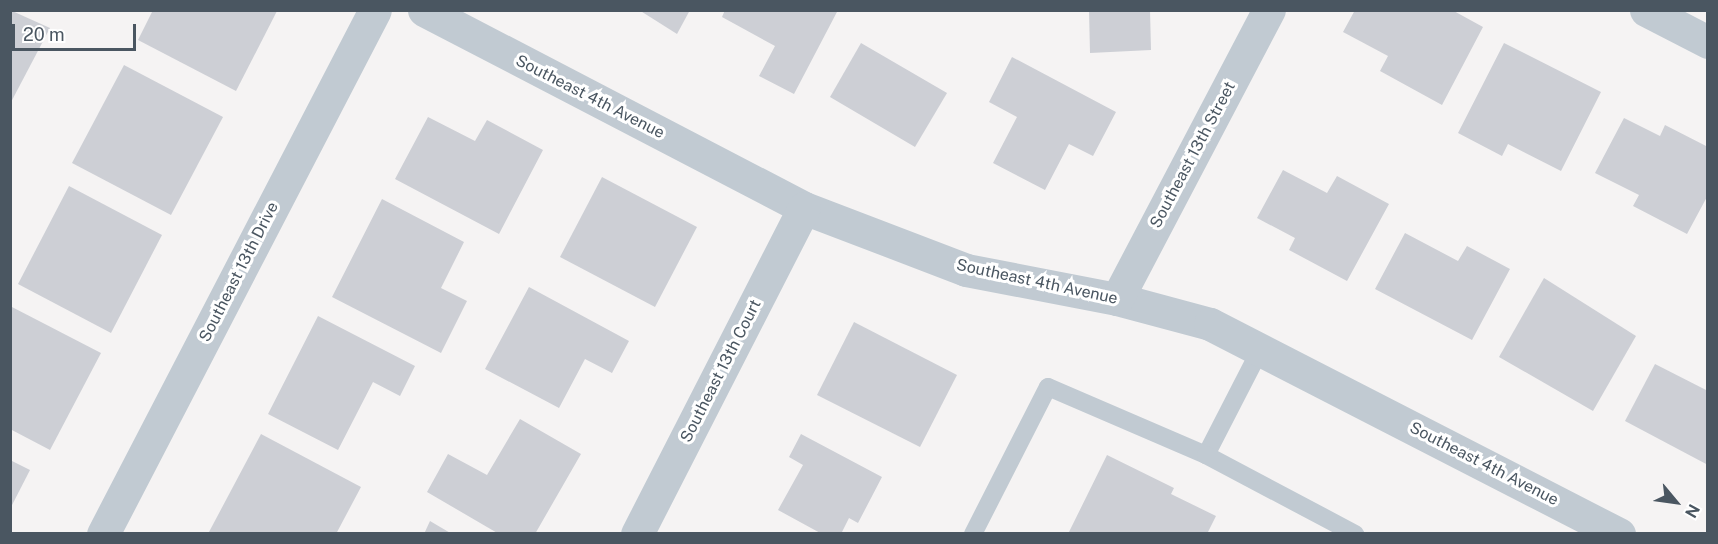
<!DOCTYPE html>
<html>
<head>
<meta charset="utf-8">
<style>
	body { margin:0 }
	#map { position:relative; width:1718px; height:544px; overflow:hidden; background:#f5f3f3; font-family:"Public Sans",sans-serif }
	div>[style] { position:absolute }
	.building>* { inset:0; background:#cdcfd5 }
	.lane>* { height:18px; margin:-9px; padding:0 9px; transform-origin:9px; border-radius:9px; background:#c1cad2 }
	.street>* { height:33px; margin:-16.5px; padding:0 16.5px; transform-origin:16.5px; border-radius:16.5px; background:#c1cad2 }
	span { translate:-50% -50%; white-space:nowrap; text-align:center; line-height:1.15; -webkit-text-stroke:6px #fff; paint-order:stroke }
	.street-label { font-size:16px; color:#4a5661 }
	.frame { position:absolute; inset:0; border:12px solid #4a5661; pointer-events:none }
	.north { position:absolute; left:1646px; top:472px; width:60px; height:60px; -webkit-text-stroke:4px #fff; paint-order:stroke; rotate:119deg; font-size:16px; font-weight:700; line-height:24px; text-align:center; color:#4a5661 }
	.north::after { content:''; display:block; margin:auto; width:21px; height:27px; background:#4a5661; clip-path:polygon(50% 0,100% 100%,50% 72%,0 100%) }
	.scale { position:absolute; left:12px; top:24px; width:124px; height:27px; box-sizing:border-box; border:3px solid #4a5661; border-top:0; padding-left:8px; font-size:18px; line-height:21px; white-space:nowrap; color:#4a5661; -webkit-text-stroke:4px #fff; paint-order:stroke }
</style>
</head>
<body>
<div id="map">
	<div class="building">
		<i style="clip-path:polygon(10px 10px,50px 28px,10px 104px)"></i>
		<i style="clip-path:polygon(153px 10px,276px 10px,277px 11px,236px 91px,138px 40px)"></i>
		<i style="clip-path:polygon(639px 10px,690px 10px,677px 34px)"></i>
		<i style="clip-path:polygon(725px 10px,838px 10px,794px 94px,759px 76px,775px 46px,722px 17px)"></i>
		<i style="clip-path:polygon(1089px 10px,1150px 10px,1151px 50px,1090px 53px)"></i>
		<i style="clip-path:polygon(1355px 10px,1452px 10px,1483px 27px,1442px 105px,1380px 71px,1388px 56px,1343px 32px)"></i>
		<i style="clip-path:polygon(861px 43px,947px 93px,915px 147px,830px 97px)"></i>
		<i style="clip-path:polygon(1504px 43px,1601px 92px,1561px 171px,1508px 144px,1502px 156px,1458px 133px)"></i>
		<i style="clip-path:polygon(1012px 57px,1116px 112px,1093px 156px,1069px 144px,1045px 190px,993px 163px,1017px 117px,989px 102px)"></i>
		<i style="clip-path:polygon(124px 65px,223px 117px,171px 215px,72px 163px)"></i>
		<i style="clip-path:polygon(428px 117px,475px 141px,487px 120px,543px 150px,499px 234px,395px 179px)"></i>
		<i style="clip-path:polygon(1624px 118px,1660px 136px,1665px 125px,1708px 147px,1708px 195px,1687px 234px,1633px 206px,1639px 195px,1595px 173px)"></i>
		<i style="clip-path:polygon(1283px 170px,1327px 193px,1337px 176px,1389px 204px,1347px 281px,1289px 250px,1295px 238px,1257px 218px)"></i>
		<i style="clip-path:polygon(602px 177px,697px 227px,655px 307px,560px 257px)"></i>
		<i style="clip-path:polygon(69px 186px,162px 235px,111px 333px,18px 284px)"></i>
		<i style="clip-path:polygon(382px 199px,464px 242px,441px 288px,467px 301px,441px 353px,332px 297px)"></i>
		<i style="clip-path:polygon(1405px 233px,1458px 261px,1467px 246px,1510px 269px,1472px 340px,1375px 289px)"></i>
		<i style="clip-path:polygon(1544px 278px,1636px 336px,1593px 411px,1499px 357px)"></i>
		<i style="clip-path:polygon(529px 287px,629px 341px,612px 373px,585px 359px,559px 408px,485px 369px)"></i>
		<i style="clip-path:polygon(10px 306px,101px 353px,50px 450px,10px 429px)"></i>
		<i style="clip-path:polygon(318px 316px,415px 366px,400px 396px,373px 382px,338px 450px,268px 414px)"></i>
		<i style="clip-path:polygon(854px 322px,957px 375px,920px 447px,817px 395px)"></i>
		<i style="clip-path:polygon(1655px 364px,1708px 391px,1708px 465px,1625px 421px)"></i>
		<i style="clip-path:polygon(520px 419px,581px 454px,535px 534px,499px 534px,427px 492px,448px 454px,487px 475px)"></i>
		<i style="clip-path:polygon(261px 434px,361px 487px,336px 534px,209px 532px)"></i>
		<i style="clip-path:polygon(801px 434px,882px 477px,858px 523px,849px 518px,841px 534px,822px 534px,778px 510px,803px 465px,789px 457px)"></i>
		<i style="clip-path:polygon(1107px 455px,1174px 488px,1171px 494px,1216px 516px,1207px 534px,1068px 534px)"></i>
		<i style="clip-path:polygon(10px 460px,30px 470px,10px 509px)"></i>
		<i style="clip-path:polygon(430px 521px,452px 534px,424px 534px)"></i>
	</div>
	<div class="lane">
		<i style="left:1206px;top:455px;width:118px;rotate:-62.8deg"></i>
		<i style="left:973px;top:534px;width:165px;rotate:-63deg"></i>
		<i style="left:1048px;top:387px;width:172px;rotate:23.3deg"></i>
		<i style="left:1206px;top:455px;width:169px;rotate:27.9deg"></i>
	</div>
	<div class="street">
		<i style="left:424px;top:10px;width:428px;rotate:27.5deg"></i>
		<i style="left:804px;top:208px;width:173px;rotate:20.9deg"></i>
		<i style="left:966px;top:270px;width:154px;rotate:10.9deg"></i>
		<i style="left:1117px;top:299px;width:96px;rotate:15deg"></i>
		<i style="left:1210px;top:324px;width:460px;rotate:27.2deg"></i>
		<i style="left:1646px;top:10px;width:70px;rotate:27.3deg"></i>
		<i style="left:1117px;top:299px;width:327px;rotate:-62.3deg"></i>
		<i style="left:103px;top:534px;width:590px;rotate:-62.57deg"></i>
		<i style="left:637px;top:534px;width:366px;rotate:-62.9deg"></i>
	</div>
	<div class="street-label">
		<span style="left:590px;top:97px;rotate:27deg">Southeast 4th Avenue</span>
		<span style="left:1193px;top:155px;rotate:-62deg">Southeast 13th Street</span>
		<span style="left:239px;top:272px;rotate:-63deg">Southeast 13th Drive</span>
		<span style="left:1037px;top:282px;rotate:12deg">Southeast 4th Avenue</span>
		<span style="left:721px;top:371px;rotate:-63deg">Southeast 13th Court</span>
		<span style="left:1484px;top:464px;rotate:27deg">Southeast 4th Avenue</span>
	</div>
	<div class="frame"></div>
	<div class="north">N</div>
	<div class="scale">20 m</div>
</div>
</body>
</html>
